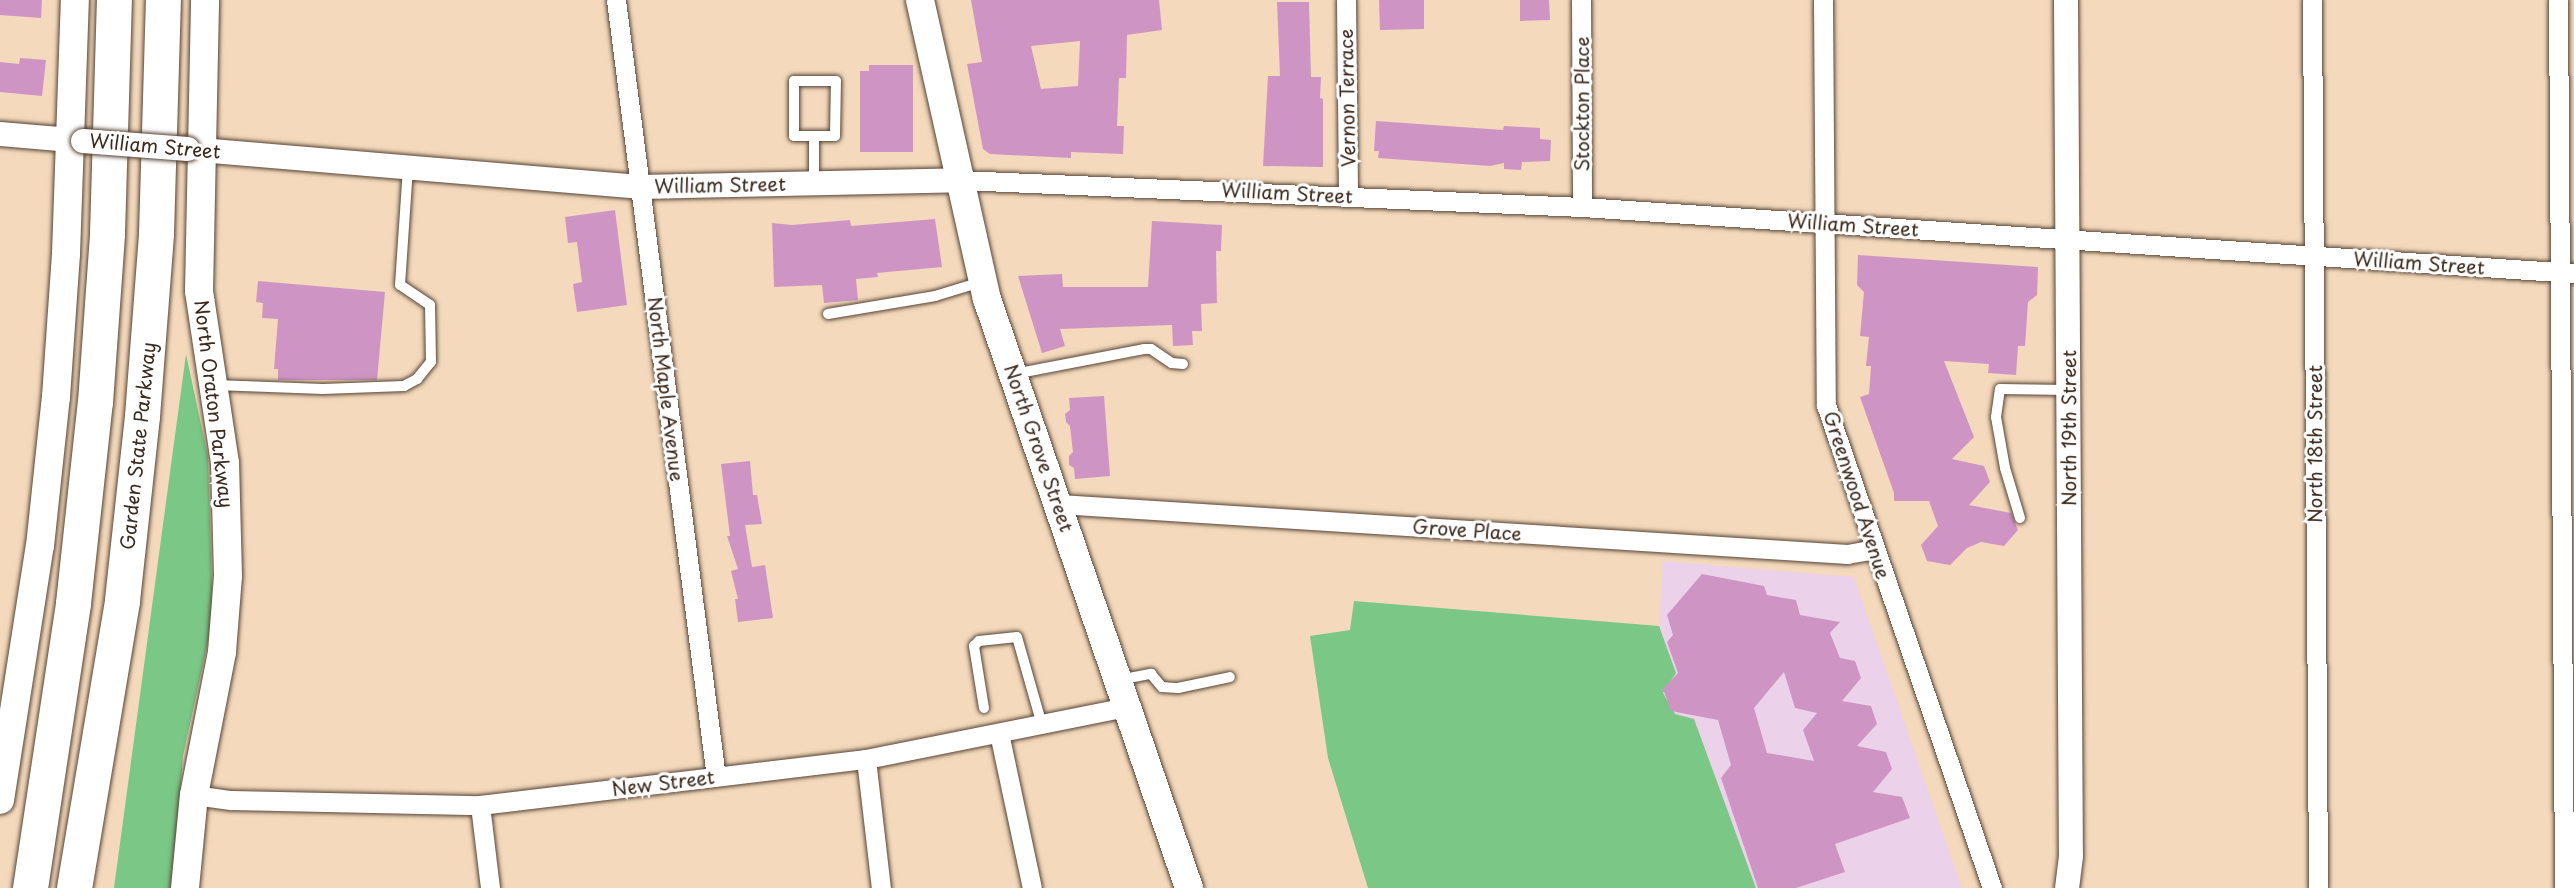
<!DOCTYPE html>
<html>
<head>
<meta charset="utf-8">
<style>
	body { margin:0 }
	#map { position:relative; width:2574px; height:888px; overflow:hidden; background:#f4d9bc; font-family:"Playpen Sans",sans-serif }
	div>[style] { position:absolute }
	.built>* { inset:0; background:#ecd1ea }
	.green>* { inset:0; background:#7ac786 }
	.building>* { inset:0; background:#ce95c4 }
	.roads { filter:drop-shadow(0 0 2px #574436) drop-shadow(0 0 2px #574436) }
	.service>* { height:10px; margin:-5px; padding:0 5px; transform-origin:5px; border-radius:5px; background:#fff }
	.minor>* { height:19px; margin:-9.5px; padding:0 9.5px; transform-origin:9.5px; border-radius:9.5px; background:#fff }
	.tertiary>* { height:24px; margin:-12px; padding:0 12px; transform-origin:12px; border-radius:12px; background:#fff }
	.secondary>* { height:28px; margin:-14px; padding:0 14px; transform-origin:14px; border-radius:14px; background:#fff }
	.motorway>* { height:35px; margin:-17.5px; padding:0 17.5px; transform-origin:17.5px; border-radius:17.5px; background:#fff }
	.bridges { filter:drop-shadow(0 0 2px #574436) drop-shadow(0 0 2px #574436) }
	.tertiary-bridge>* { height:24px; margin:-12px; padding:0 12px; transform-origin:12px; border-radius:12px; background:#fff }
	span { translate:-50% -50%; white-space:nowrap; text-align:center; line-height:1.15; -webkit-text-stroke:6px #fff; paint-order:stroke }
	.street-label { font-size:19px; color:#3b2a1e }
</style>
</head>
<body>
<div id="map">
	<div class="built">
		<i style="clip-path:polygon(1663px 561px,1854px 577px,1962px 888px,1756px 888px,1694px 720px,1675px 714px,1663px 692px,1659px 626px)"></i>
	</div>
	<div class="green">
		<i style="clip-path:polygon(186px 354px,208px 457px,213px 618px,183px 756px,173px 888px,114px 888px)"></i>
		<i style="clip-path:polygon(1354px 601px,1659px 626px,1676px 673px,1663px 693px,1675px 714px,1694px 719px,1756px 888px,1368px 888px,1328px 758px,1310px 636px,1350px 630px)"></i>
	</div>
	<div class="building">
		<i style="clip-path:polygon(0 0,42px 0,41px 18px,0 15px)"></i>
		<i style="clip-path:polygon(evenodd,971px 0,1159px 0,1162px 30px,1127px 35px,1126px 78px,1119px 78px,1117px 126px,1124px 126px,1123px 154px,1071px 152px,1071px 158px,990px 154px,983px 149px,967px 64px,982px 62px,971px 0,1080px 41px,1078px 86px,1041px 89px,1031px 46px,1080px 41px)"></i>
		<i style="clip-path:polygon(1379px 0,1424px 0,1424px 29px,1380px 30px)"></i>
		<i style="clip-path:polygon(1520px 0,1549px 0,1550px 20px,1520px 21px)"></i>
		<i style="clip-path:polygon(1277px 2px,1309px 2px,1311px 77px,1321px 77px,1320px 98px,1323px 99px,1323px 167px,1263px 166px,1268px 76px,1280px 76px)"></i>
		<i style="clip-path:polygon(20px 58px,46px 60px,42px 96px,0 92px,0 62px,19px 64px)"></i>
		<i style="clip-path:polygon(869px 65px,913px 65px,913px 152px,860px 152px,860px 71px,869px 71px)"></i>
		<i style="clip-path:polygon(1376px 121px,1503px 130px,1504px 126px,1540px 128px,1540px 139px,1551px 140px,1550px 161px,1522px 162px,1521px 170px,1504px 169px,1504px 163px,1490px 166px,1378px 158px,1379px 151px,1374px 151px)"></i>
		<i style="clip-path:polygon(615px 210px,627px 305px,577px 312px,573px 284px,582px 282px,577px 242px,568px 243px,565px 217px)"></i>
		<i style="clip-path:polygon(935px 219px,942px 267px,877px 273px,878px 277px,856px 279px,858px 300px,824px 303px,822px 285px,774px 287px,772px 223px,792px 225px,850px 220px,851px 226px)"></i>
		<i style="clip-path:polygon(1152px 221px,1222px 225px,1221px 251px,1216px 251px,1217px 303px,1201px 304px,1202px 331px,1192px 331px,1193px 345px,1173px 346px,1172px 325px,1060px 329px,1065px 346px,1042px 353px,1018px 276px,1062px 274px,1063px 287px,1148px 287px)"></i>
		<i style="clip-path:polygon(1858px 255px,2038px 267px,2037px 295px,2028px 302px,2025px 346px,2018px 346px,2016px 375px,1988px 373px,1989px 364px,1944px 361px,1974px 437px,1952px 459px,1984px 466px,1990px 482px,1969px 505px,2011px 513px,2018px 530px,2004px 546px,1981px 542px,1967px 548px,1950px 565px,1927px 561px,1921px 545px,1938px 526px,1929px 501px,1894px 501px,1894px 493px,1860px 397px,1869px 394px,1871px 366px,1866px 366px,1869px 337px,1860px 336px,1864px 292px,1857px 285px)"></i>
		<i style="clip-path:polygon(258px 281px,385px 292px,377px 380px,278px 380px,278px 369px,274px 369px,278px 319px,262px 318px,263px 303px,256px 302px)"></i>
		<i style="clip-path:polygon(1104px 396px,1110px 476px,1075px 479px,1074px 468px,1069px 465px,1069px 456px,1073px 452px,1070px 426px,1066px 422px,1065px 414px,1070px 410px,1069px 398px)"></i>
		<i style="clip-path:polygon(750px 461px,753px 495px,757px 495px,762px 524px,745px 525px,752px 567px,765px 565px,773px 618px,738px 622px,735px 599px,738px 599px,731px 571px,738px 569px,727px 536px,730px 536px,721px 464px)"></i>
		<i style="clip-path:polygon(evenodd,1702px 574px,1764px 586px,1767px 595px,1796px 600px,1800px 615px,1840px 622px,1830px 633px,1840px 658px,1855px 661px,1861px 678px,1842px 701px,1871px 706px,1877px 724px,1857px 746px,1886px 752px,1892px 769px,1873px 792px,1902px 797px,1910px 818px,1835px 844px,1845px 872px,1796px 888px,1758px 888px,1721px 778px,1731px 765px,1718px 720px,1671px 711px,1663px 689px,1678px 673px,1667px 642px,1673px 635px,1667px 615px,1702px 574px,1784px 672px,1795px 708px,1817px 713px,1803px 730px,1814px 761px,1767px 753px,1754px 708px,1784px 672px)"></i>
	</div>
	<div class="roads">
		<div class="service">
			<i style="left:814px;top:183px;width:47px;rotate:-90deg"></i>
			<i style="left:814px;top:136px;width:21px"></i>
			<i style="left:835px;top:136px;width:55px;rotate:-89deg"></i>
			<i style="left:836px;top:81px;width:42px;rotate:180deg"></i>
			<i style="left:794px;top:81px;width:55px;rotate:90deg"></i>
			<i style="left:794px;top:136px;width:20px"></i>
			<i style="left:828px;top:314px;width:109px;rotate:-9.5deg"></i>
			<i style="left:935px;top:296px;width:48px;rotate:-16.9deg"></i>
			<i style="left:1014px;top:374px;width:132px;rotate:-10.9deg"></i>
			<i style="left:1144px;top:349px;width:7px"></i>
			<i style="left:1151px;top:349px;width:25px;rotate:34deg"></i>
			<i style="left:1172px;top:363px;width:11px;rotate:5deg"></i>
			<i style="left:215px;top:385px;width:108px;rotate:2.1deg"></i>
			<i style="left:323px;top:389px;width:81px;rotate:-2.1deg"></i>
			<i style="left:404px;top:386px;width:15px;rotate:-28deg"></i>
			<i style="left:417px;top:379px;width:22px;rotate:-51deg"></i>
			<i style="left:431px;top:362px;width:57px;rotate:-91deg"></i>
			<i style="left:430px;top:305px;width:36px;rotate:-146deg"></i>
			<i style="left:400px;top:285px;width:117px;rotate:-86.1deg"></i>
			<i style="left:2020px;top:518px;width:52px;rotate:-106.7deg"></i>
			<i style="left:2005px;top:468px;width:52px;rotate:-100deg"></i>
			<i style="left:1996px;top:417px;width:28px;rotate:-82deg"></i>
			<i style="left:2000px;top:389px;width:68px;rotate:0.8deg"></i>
			<i style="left:1119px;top:680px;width:33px;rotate:-11deg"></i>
			<i style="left:1151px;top:674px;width:17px;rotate:50deg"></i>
			<i style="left:1162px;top:687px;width:16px;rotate:4deg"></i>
			<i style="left:1178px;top:688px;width:53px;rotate:-11.9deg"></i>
			<i style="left:984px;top:708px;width:63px;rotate:-99.2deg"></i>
			<i style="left:974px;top:646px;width:7px;rotate:-45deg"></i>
			<i style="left:979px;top:641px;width:38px;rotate:-6deg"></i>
			<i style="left:1017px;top:637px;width:91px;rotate:74.1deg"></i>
		</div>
		<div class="minor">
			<i style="left:616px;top:0;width:783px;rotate:82.67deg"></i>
			<i style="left:1346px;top:0;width:196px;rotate:89.4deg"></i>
			<i style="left:1581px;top:0;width:207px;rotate:89.7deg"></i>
			<i style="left:1823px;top:0;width:405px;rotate:89.6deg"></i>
			<i style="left:1826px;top:405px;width:511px;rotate:71.03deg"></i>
			<i style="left:2312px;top:0;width:888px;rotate:89.61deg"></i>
			<i style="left:2558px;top:0;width:888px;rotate:89.61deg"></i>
			<i style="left:961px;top:180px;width:622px;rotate:2.49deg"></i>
			<i style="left:1582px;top:207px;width:994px;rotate:3.81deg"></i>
			<i style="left:1059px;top:504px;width:790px;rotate:3.63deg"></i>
			<i style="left:1847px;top:554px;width:28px;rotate:-10deg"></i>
			<i style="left:999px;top:733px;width:158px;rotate:78deg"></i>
			<i style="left:866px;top:759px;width:130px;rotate:83.4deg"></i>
			<i style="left:194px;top:795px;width:37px;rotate:8deg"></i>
			<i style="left:231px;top:800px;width:249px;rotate:1.2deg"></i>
			<i style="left:480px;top:805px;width:389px;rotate:-6.8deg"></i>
			<i style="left:866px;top:759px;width:266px;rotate:-11.3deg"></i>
			<i style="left:480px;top:805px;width:84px;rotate:83.1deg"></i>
		</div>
		<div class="tertiary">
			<i style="left:2066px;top:0;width:856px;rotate:89.67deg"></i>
			<i style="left:2071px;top:856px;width:32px;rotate:97deg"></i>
			<i style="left:0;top:134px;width:83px;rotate:4.8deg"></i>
			<i style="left:188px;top:149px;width:453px;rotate:4.8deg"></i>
			<i style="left:639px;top:187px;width:322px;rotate:-1.2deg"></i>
		</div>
		<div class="secondary">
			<i style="left:920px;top:0;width:306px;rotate:77.4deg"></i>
			<i style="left:987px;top:299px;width:623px;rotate:71.07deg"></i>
			<i style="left:0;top:800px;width:257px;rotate:-81.1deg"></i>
			<i style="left:40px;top:546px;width:150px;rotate:-83.9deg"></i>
			<i style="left:56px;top:397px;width:143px;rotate:-86deg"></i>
			<i style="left:66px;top:254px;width:254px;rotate:-88deg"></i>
			<i style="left:185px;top:888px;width:93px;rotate:-84.5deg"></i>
			<i style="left:194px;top:795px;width:146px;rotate:-78.9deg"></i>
			<i style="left:222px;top:652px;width:76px;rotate:-85.5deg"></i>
			<i style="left:228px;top:576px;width:113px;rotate:-91.5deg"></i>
			<i style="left:225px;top:463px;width:174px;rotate:-98.6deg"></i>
			<i style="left:199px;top:291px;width:291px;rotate:-88.8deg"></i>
		</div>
		<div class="motorway">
			<i style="left:30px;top:888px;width:288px;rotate:-81.4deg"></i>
			<i style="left:73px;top:603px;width:202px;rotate:-83.8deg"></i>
			<i style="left:95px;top:402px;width:169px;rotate:-85.9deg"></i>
			<i style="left:107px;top:233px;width:233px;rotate:-88.3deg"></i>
			<i style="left:74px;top:888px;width:292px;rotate:-80.5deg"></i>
			<i style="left:122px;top:600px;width:185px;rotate:-83.8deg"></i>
			<i style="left:142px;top:416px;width:184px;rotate:-85.6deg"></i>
			<i style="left:156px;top:233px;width:233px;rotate:-88.3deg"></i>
		</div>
	</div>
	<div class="bridges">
		<div class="tertiary-bridge">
			<i style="left:83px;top:141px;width:105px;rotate:4.4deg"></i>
		</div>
	</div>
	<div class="street-label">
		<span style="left:1347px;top:98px;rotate:-91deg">Vernon Terrace</span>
		<span style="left:1582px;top:104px;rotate:-90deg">Stockton Place</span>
		<span style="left:155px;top:146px;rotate:5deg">William Street</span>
		<span style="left:720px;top:185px;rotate:-1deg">William Street</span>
		<span style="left:1287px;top:193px;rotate:3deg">William Street</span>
		<span style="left:1853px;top:225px;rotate:4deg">William Street</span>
		<span style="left:2419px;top:263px;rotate:4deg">William Street</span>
		<span style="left:666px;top:389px;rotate:83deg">North Maple Avenue</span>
		<span style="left:214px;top:404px;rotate:83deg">North Oraton Parkway</span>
		<span style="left:2069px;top:428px;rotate:-90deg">North 19th Street</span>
		<span style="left:2315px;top:444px;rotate:-90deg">North 18th Street</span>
		<span style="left:138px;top:446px;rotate:-84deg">Garden State Parkway</span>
		<span style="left:1039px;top:448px;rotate:71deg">North Grove Street</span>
		<span style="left:1857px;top:495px;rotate:72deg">Greenwood Avenue</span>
		<span style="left:1467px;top:530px;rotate:4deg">Grove Place</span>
		<span style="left:663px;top:783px;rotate:-7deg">New Street</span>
	</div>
</div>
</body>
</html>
